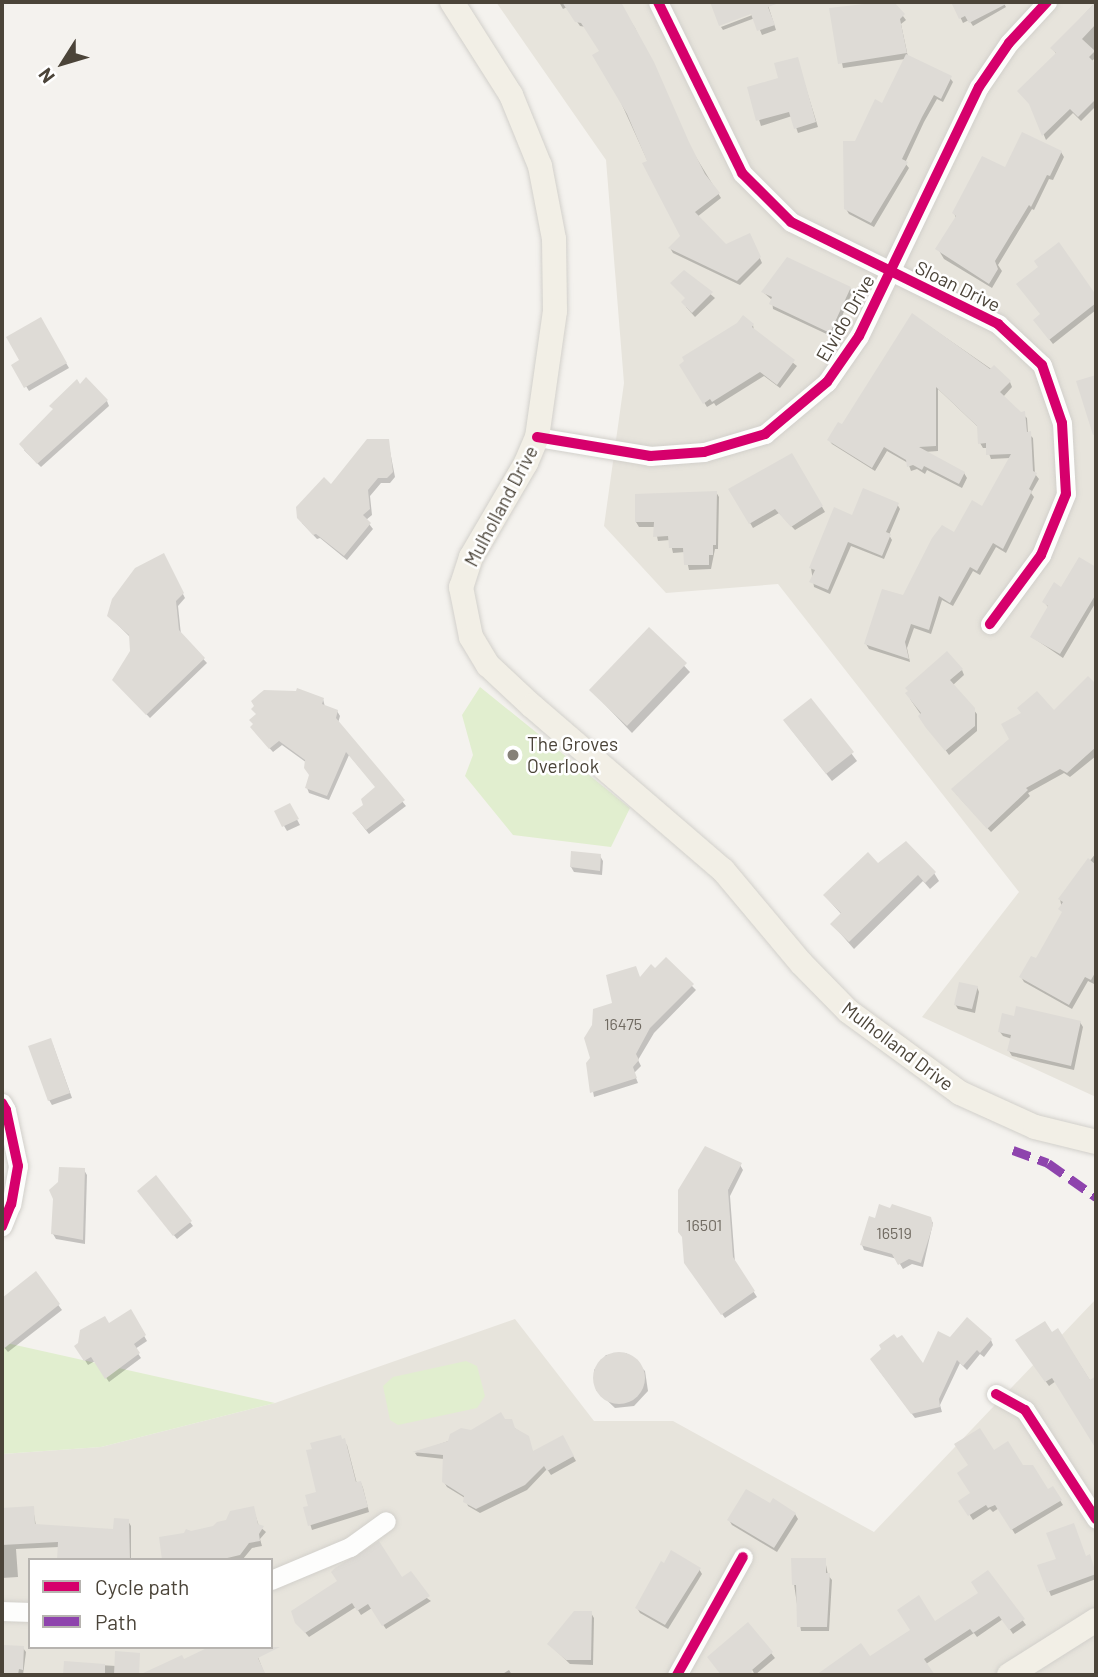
<!DOCTYPE html>
<html>
<head>
<meta charset="utf-8">
<style>
	body { margin:0 }
	#map { position:relative; width:1098px; height:1677px; overflow:hidden; background:#f4f2ee; font-family:Barlow,sans-serif }
	div>[style] { position:absolute }
	.residential>* { inset:0; background:#e7e4dc }
	.green>* { inset:0; background:#e1eecf }
	.shadow>* { inset:0; background:#0003 }
	.building>* { inset:0; background:#dedbd6 }
	.round { border-radius:50% }
	.roads { filter:drop-shadow(0 0 2px #d2d0cb) drop-shadow(0 0 2px #d2d0cb) }
	.minor>* { height:19px; margin:-9.5px; padding:0 9.5px; transform-origin:9.5px; border-radius:9.5px; background:#fdfdfc }
	.major>* { height:24px; margin:-12px; padding:0 12px; transform-origin:12px; border-radius:12px; background:#f2efe6 }
	.quiet>* { height:9px; margin-top:-4.5px; transform-origin:0; background:repeating-linear-gradient(90deg,#8e44ad 0 18px,transparent 0 27px) }
	.cycleway>* { height:10px; margin:-5px; padding:0 5px; transform-origin:5px; border-radius:5px; background:#d6006c }
	.dots>* { width:19px; height:19px; translate:-50% -50%; box-sizing:border-box; border:4px solid #fff; border-radius:50% }
	span { translate:-50% -50%; white-space:nowrap; text-align:center; line-height:1.15; -webkit-text-stroke:5px #fff; paint-order:stroke }
	.number-label { font-size:16px; color:#706a61 }
	.number-label span { -webkit-text-stroke-width:0 }
	.street-label { font-size:19px; color:#4b4439 }
	.poi-label { font-size:19px; color:#4b4439 }
	.left { translate:0 -50%; text-align:left }
	.frame { position:absolute; inset:0; border:4px solid #4b4439; pointer-events:none }
	.legend { position:absolute; left:28px; top:1558px; width:245px; height:91px; box-sizing:border-box; background:#fff; border:2px solid #b7b4b0; margin:0; padding:9px 12px; list-style:none; font-size:21px; color:#4b4439 }
	.legend li { display:flex; align-items:center; gap:14px; height:35px }
	.legend b { width:35px; border:2px solid #b7b4b0 }
	.north { position:absolute; left:28px; top:28px; width:70px; height:70px; -webkit-text-stroke:5px #fff; paint-order:stroke; rotate:233deg; font-size:19px; font-weight:700; line-height:28px; text-align:center; color:#4b4439 }
	.north::after { content:''; display:block; margin:auto; width:24px; height:32px; background:#4b4439; clip-path:polygon(50% 0,100% 100%,50% 72%,0 100%) }
</style>
</head>
<body>
<div id="map">
	<div class="residential">
		<i style="clip-path:polygon(496px 2px,1096px 2px,1096px 1097px,922px 1017px,1019px 892px,778px 584px,666px 593px,604px 526px,624px 383px,606px 160px)"></i>
		<i style="clip-path:polygon(evenodd,1096px 1299px,1096px 1675px,2px 1675px,2px 1454px,101px 1447px,275px 1403px,515px 1319px,594px 1421px,673px 1421px,874px 1532px,1096px 1299px,30px 1560px,271px 1560px,271px 1647px,30px 1647px,30px 1560px)"></i>
	</div>
	<div class="green">
		<i style="clip-path:polygon(480px 687px,630px 808px,611px 847px,513px 835px,465px 776px,473px 755px,462px 715px)"></i>
		<i style="clip-path:polygon(2px 1342px,275px 1403px,101px 1447px,2px 1454px)"></i>
		<i style="clip-path:polygon(466px 1361px,477px 1366px,485px 1396px,477px 1408px,398px 1425px,390px 1420px,383px 1386px,393px 1377px)"></i>
	</div>
	<div class="shadow">
		<i style="clip-path:polygon(559px 2px,618px 2px,635px 28px,691px 149px,721px 198px,697px 217px,725px 246px,752px 240px,762px 263px,740px 285px,673px 253px,670px 248px,682px 237px,613px 85px,602px 51px,586px 27px,580px 26px,567px 7px,563px 9px)"></i>
		<i style="clip-path:polygon(712px 2px,767px 2px,776px 30px,762px 35px,755px 18px,723px 30px,721px 27px,760px 12px,759px 9px,720px 24px)"></i>
		<i style="clip-path:polygon(892px 2px,906px 20px,901px 24px,908px 57px,950px 78px,953px 82px,943px 102px,937px 99px,924px 122px,905px 163px,909px 168px,874px 227px,849px 214px,846px 209px,856px 142px,882px 105px,905px 59px,843px 68px,831px 9px)"></i>
		<i style="clip-path:polygon(953px 2px,1003px 2px,1006px 7px,973px 26px,969px 20px,963px 23px)"></i>
		<i style="clip-path:polygon(1096px 2px,1096px 57px,1091px 62px,1096px 67px,1096px 106px,1081px 121px,1073px 113px,1046px 140px,1032px 107px,1057px 55px,1052px 48px)"></i>
		<i style="clip-path:polygon(797px 59px,818px 127px,798px 133px,792px 116px,761px 126px,749px 88px,780px 79px)"></i>
		<i style="clip-path:polygon(1061px 152px,1064px 157px,1053px 180px,1049px 179px,1034px 210px,1032px 209px,998px 265px,1002px 271px,992px 288px,944px 259px,938px 249px,956px 218px,954px 213px,1006px 169px)"></i>
		<i style="clip-path:polygon(1096px 169px,1096px 191px,1094px 186px)"></i>
		<i style="clip-path:polygon(1072px 267px,1096px 298px,1096px 310px,1053px 344px,1038px 325px,1041px 315px,1040px 268px)"></i>
		<i style="clip-path:polygon(684px 272px,715px 298px,695px 317px,686px 307px)"></i>
		<i style="clip-path:polygon(850px 288px,852px 293px,833px 337px,773px 309px,772px 300px,763px 292px)"></i>
		<i style="clip-path:polygon(913px 315px,1010px 382px,1012px 387px,1003px 397px,1027px 418px,1028px 433px,1033px 438px,1035px 474px,1039px 479px,1031px 493px,1034px 497px,1006px 553px,996px 547px,980px 575px,973px 571px,953px 606px,942px 600px,931px 634px,914px 628px,907px 648px,910px 662px,869px 649px,866px 644px,955px 534px,983px 508px,1010px 458px,991px 459px,987px 448px,983px 448px,980px 443px,979px 428px,938px 389px,938px 451px,924px 452px,964px 473px,967px 478px,962px 488px,927px 470px,925px 474px,917px 469px,911px 471px,908px 463px,887px 451px,875px 471px,832px 444px,829px 440px,842px 427px)"></i>
		<i style="clip-path:polygon(40px 319px,69px 368px,29px 391px,13px 365px,21px 360px)"></i>
		<i style="clip-path:polygon(753px 325px,754px 331px,797px 366px,780px 388px,764px 376px,716px 406px,714px 403px,707px 407px,681px 365px)"></i>
		<i style="clip-path:polygon(107px 401px,109px 406px,41px 467px,24px 450px,54px 411px)"></i>
		<i style="clip-path:polygon(388px 441px,395px 477px,390px 483px,381px 483px,370px 496px,372px 515px,366px 520px,373px 529px,347px 560px,320px 538px,317px 539px,302px 523px,331px 487px)"></i>
		<i style="clip-path:polygon(792px 455px,825px 512px,795px 530px,779px 513px,753px 528px,731px 490px)"></i>
		<i style="clip-path:polygon(716px 492px,719px 497px,718px 549px,715px 549px,711px 569px,689px 570px,685px 552px,673px 553px,670px 540px,658px 541px,655px 527px,639px 527px,636px 522px)"></i>
		<i style="clip-path:polygon(897px 504px,900px 509px,889px 535px,892px 540px,884px 559px,851px 546px,830px 594px,814px 587px,811px 568px,853px 517px)"></i>
		<i style="clip-path:polygon(163px 555px,185px 598px,178px 606px,181px 635px,207px 663px,150px 718px,114px 680px,132px 651px,131px 638px,109px 616px)"></i>
		<i style="clip-path:polygon(1080px 559px,1096px 569px,1096px 602px,1063px 658px,1032px 637px,1049px 608px,1044px 602px,1061px 589px)"></i>
		<i style="clip-path:polygon(649px 629px,690px 672px,632px 733px,591px 690px)"></i>
		<i style="clip-path:polygon(962px 670px,964px 675px,953px 685px,977px 714px,977px 731px,949px 755px,910px 699px)"></i>
		<i style="clip-path:polygon(1088px 679px,1096px 685px,1096px 756px,1070px 777px,1064px 773px,1028px 793px,1030px 796px,991px 832px,956px 794px,1054px 712px)"></i>
		<i style="clip-path:polygon(323px 699px,325px 707px,337px 711px,340px 716px,338px 723px,406px 806px,369px 834px,357px 819px,377px 788px,349px 755px,329px 800px,309px 793px,307px 788px,311px 775px,307px 763px,282px 745px,273px 752px,255px 732px)"></i>
		<i style="clip-path:polygon(811px 700px,857px 761px,832px 781px,790px 728px)"></i>
		<i style="clip-path:polygon(289px 805px,300px 825px,287px 831px,276px 812px)"></i>
		<i style="clip-path:polygon(1096px 853px,1096px 980px,1094px 984px,1088px 981px,1072px 1009px,1024px 982px,1021px 977px,1037px 961px,1063px 914px,1060px 899px)"></i>
		<i style="clip-path:polygon(600px 856px,603px 861px,602px 875px,574px 872px,571px 867px)"></i>
		<i style="clip-path:polygon(878px 866px,934px 873px,939px 881px,930px 889px,923px 881px,854px 949px,832px 924px,842px 915px,825px 896px)"></i>
		<i style="clip-path:polygon(666px 960px,696px 990px,654px 1033px,638px 1060px,641px 1066px,634px 1073px,638px 1083px,594px 1097px,588px 1063px,614px 1005px,640px 979px,656px 971px)"></i>
		<i style="clip-path:polygon(977px 987px,979px 992px,975px 1013px,958px 1009px,955px 1004px)"></i>
		<i style="clip-path:polygon(1015px 1018px,1080px 1022px,1083px 1027px,1074px 1070px,1012px 1056px,1009px 1051px,1012px 1039px,1003px 1036px,1000px 1032px)"></i>
		<i style="clip-path:polygon(53px 1045px,72px 1098px,52px 1105px,49px 1100px)"></i>
		<i style="clip-path:polygon(740px 1165px,743px 1170px,730px 1196px,735px 1263px,757px 1297px,725px 1318px,689px 1268px)"></i>
		<i style="clip-path:polygon(84px 1170px,87px 1175px,85px 1244px,56px 1239px,53px 1234px)"></i>
		<i style="clip-path:polygon(142px 1196px,190px 1222px,193px 1226px,177px 1239px)"></i>
		<i style="clip-path:polygon(930px 1218px,933px 1223px,923px 1267px,912px 1264px,903px 1269px,897px 1259px,864px 1250px,862px 1245px)"></i>
		<i style="clip-path:polygon(35px 1274px,62px 1310px,8px 1352px,2px 1345px,2px 1300px)"></i>
		<i style="clip-path:polygon(130px 1311px,147px 1341px,135px 1349px,141px 1358px,109px 1382px,95px 1361px,88px 1365px,76px 1346px)"></i>
		<i style="clip-path:polygon(1058px 1330px,1096px 1390px,1096px 1446px,1056px 1381px,1049px 1386px,1020px 1345px)"></i>
		<i style="clip-path:polygon(950px 1339px,991px 1340px,993px 1345px,984px 1357px,980px 1354px,967px 1370px,960px 1363px,940px 1405px,942px 1412px,915px 1418px,875px 1365px,923px 1366px)"></i>
		<i style="clip-path:polygon(626px 1353px,645px 1371px,648px 1391px,634px 1406px,615px 1408px,596px 1390px,594px 1370px,606px 1355px)"></i>
		<i style="clip-path:polygon(504px 1421px,528px 1437px,533px 1453px,562px 1437px,576px 1461px,551px 1475px,547px 1469px,527px 1490px,480px 1513px,468px 1506px,465px 1498px,447px 1487px,444px 1482px,444px 1459px,417px 1456px,415px 1453px)"></i>
		<i style="clip-path:polygon(342px 1440px,347px 1445px,357px 1484px,361px 1483px,363px 1488px,369px 1512px,312px 1530px,305px 1508px,310px 1507px,318px 1494px)"></i>
		<i style="clip-path:polygon(993px 1452px,1048px 1491px,1052px 1488px,1063px 1505px,1015px 1534px,999px 1508px,993px 1512px,990px 1509px,973px 1520px,961px 1501px,972px 1494px)"></i>
		<i style="clip-path:polygon(33px 1508px,36px 1526px,115px 1531px,128px 1521px,131px 1526px,131px 1560px,58px 1560px,59px 1547px,16px 1549px,18px 1577px,2px 1578px,2px 1509px)"></i>
		<i style="clip-path:polygon(253px 1508px,259px 1526px,266px 1532px,260px 1539px,262px 1546px,252px 1548px,243px 1559px,164px 1560px,191px 1533px,214px 1528px)"></i>
		<i style="clip-path:polygon(795px 1514px,798px 1519px,777px 1552px,732px 1525px,729px 1520px)"></i>
		<i style="clip-path:polygon(1090px 1556px,1096px 1579px,1051px 1596px,1049px 1591px)"></i>
		<i style="clip-path:polygon(825px 1560px,828px 1575px,832px 1580px,829px 1631px,801px 1631px,794px 1584px)"></i>
		<i style="clip-path:polygon(699px 1569px,702px 1574px,668px 1629px,640px 1613px,637px 1608px)"></i>
		<i style="clip-path:polygon(988px 1573px,1026px 1625px,1013px 1634px,1003px 1619px,977px 1637px,974px 1633px,926px 1664px,932px 1675px,829px 1675px,826px 1671px,869px 1658px,935px 1623px,980px 1593px)"></i>
		<i style="clip-path:polygon(402px 1580px,431px 1601px,386px 1629px,372px 1608px,361px 1615px,356px 1607px,309px 1637px,297px 1623px,340px 1582px)"></i>
		<i style="clip-path:polygon(591px 1613px,594px 1618px,593px 1665px,570px 1664px,549px 1644px)"></i>
		<i style="clip-path:polygon(748px 1624px,775px 1658px,755px 1675px,749px 1664px,747px 1675px,719px 1675px)"></i>
		<i style="clip-path:polygon(254px 1647px,265px 1675px,155px 1675px,152px 1670px)"></i>
		<i style="clip-path:polygon(23px 1648px,26px 1652px,23px 1675px,2px 1675px,2px 1659px)"></i>
		<i style="clip-path:polygon(135px 1659px,134px 1675px,64px 1675px,65px 1663px,116px 1666px)"></i>
		<i style="clip-path:polygon(509px 1670px,512px 1675px,501px 1675px)"></i>
	</div>
	<div class="building">
		<i style="clip-path:polygon(562px 2px,621px 2px,654px 62px,689px 142px,705px 174px,720px 193px,695px 212px,726px 244px,750px 233px,761px 257px,737px 281px,668px 248px,680px 236px,642px 163px,647px 161px,627px 114px,592px 55px,599px 51px,581px 23px,575px 22px)"></i>
		<i style="clip-path:polygon(710px 2px,779px 2px,779px 3px,768px 7px,775px 25px,757px 31px,751px 14px,719px 26px)"></i>
		<i style="clip-path:polygon(882px 2px,894px 2px,905px 14px,900px 19px,907px 53px,838px 64px,829px 8px)"></i>
		<i style="clip-path:polygon(951px 2px,1010px 2px,969px 23px,965px 16px,959px 19px)"></i>
		<i style="clip-path:polygon(1096px 2px,1096px 24px,1082px 39px,1095px 51px,1089px 57px,1096px 64px,1096px 99px,1078px 117px,1070px 109px,1042px 136px,1029px 104px,1017px 91px,1056px 53px,1050px 48px)"></i>
		<i style="clip-path:polygon(906px 54px,952px 76px,941px 99px,934px 95px,922px 117px,902px 159px,908px 162px,871px 223px,844px 209px,843px 141px,855px 141px,875px 99px,882px 103px)"></i>
		<i style="clip-path:polygon(798px 57px,816px 122px,794px 129px,789px 112px,756px 121px,747px 87px,778px 78px,774px 63px)"></i>
		<i style="clip-path:polygon(1022px 132px,1062px 151px,1050px 176px,1047px 175px,1031px 207px,1029px 205px,995px 261px,998px 269px,989px 284px,935px 249px,956px 216px,952px 213px,982px 156px,1005px 167px)"></i>
		<i style="clip-path:polygon(1059px 242px,1096px 295px,1096px 303px,1049px 340px,1033px 320px,1040px 314px,1016px 284px,1038px 267px,1034px 261px)"></i>
		<i style="clip-path:polygon(787px 257px,851px 287px,830px 333px,769px 304px,772px 297px,761px 292px)"></i>
		<i style="clip-path:polygon(684px 270px,713px 292px,692px 313px,681px 302px,685px 298px,670px 283px)"></i>
		<i style="clip-path:polygon(912px 313px,990px 369px,994px 365px,1011px 381px,1000px 392px,1021px 412px,1025px 411px,1027px 432px,1031px 431px,1033px 471px,1037px 473px,1029px 489px,1032px 491px,1003px 549px,993px 543px,977px 571px,970px 567px,950px 603px,939px 596px,929px 630px,911px 624px,905px 642px,909px 659px,864px 644px,882px 589px,903px 595px,932px 538px,942px 525px,954px 532px,972px 500px,982px 506px,1011px 454px,986px 455px,986px 443px,978px 444px,977px 426px,936px 387px,936px 446px,919px 447px,965px 472px,959px 484px,924px 466px,922px 470px,913px 465px,907px 467px,906px 460px,884px 447px,872px 468px,827px 440px,838px 422px,842px 424px)"></i>
		<i style="clip-path:polygon(743px 315px,754px 324px,752px 327px,795px 360px,777px 385px,760px 372px,712px 402px,710px 399px,703px 404px,679px 365px,684px 361px,682px 357px,737px 323px)"></i>
		<i style="clip-path:polygon(41px 317px,67px 363px,24px 388px,11px 365px,19px 360px,6px 337px)"></i>
		<i style="clip-path:polygon(1096px 375px,1096px 434px,1093px 435px,1076px 381px)"></i>
		<i style="clip-path:polygon(86px 377px,108px 400px,37px 464px,19px 444px,53px 409px,49px 406px,77px 379px,80px 384px)"></i>
		<i style="clip-path:polygon(367px 439px,389px 439px,393px 472px,387px 478px,378px 478px,368px 490px,370px 509px,363px 515px,371px 523px,344px 556px,316px 534px,313px 535px,297px 518px,296px 507px,324px 477px,331px 484px)"></i>
		<i style="clip-path:polygon(792px 453px,823px 506px,791px 527px,775px 509px,749px 524px,728px 489px)"></i>
		<i style="clip-path:polygon(863px 488px,899px 503px,886px 532px,891px 534px,882px 556px,848px 542px,828px 590px,809px 582px,815px 570px,809px 568px,834px 507px,852px 515px)"></i>
		<i style="clip-path:polygon(717px 491px,716px 545px,713px 545px,713px 555px,709px 555px,709px 565px,684px 565px,683px 548px,669px 548px,668px 536px,653px 537px,654px 522px,635px 522px,635px 494px)"></i>
		<i style="clip-path:polygon(164px 553px,184px 593px,176px 601px,179px 630px,205px 658px,146px 715px,112px 680px,130px 651px,129px 635px,107px 616px,112px 599px,135px 568px)"></i>
		<i style="clip-path:polygon(1079px 557px,1096px 567px,1096px 594px,1060px 654px,1030px 637px,1048px 606px,1042px 602px,1054px 582px,1061px 587px)"></i>
		<i style="clip-path:polygon(649px 627px,687px 663px,627px 726px,589px 690px)"></i>
		<i style="clip-path:polygon(947px 651px,963px 669px,950px 680px,975px 708px,975px 726px,945px 751px,926px 728px,918px 716px,921px 713px,905px 693px,908px 691px,905px 688px)"></i>
		<i style="clip-path:polygon(1088px 676px,1096px 684px,1096px 747px,1067px 773px,1060px 769px,1026px 788px,1028px 790px,987px 829px,951px 789px,1009px 739px,1001px 724px,1021px 713px,1017px 708px,1037px 691px,1054px 710px)"></i>
		<i style="clip-path:polygon(297px 688px,324px 698px,322px 704px,338px 710px,336px 718px,405px 800px,366px 830px,352px 813px,363px 805px,361px 799px,375px 787px,346px 752px,327px 796px,305px 788px,309px 775px,304px 768px,305px 760px,279px 741px,269px 749px,250px 727px,253px 724px,249px 720px,256px 714px,251px 709px,254px 706px,251px 701px,259px 694px,264px 690px,296px 691px)"></i>
		<i style="clip-path:polygon(811px 698px,854px 752px,826px 774px,783px 720px)"></i>
		<i style="clip-path:polygon(290px 803px,299px 819px,282px 827px,274px 811px)"></i>
		<i style="clip-path:polygon(906px 841px,936px 872px,925px 883px,918px 875px,849px 942px,830px 924px,841px 913px,823px 895px,868px 852px,878px 863px)"></i>
		<i style="clip-path:polygon(571px 851px,601px 854px,600px 871px,570px 867px)"></i>
		<i style="clip-path:polygon(1088px 858px,1096px 865px,1096px 971px,1091px 980px,1085px 977px,1069px 1005px,1019px 977px,1031px 956px,1036px 958px,1062px 912px,1058px 909px,1063px 902px,1058px 899px)"></i>
		<i style="clip-path:polygon(666px 957px,694px 984px,650px 1028px,636px 1054px,639px 1060px,633px 1067px,637px 1078px,590px 1093px,586px 1063px,590px 1058px,584px 1038px,592px 1025px,593px 1009px,612px 1003px,606px 975px,636px 966px,640px 977px,651px 964px,655px 968px)"></i>
		<i style="clip-path:polygon(959px 982px,978px 986px,972px 1009px,954px 1005px)"></i>
		<i style="clip-path:polygon(1016px 1006px,1081px 1021px,1071px 1066px,1007px 1051px,1011px 1035px,998px 1032px,1002px 1013px,1014px 1016px)"></i>
		<i style="clip-path:polygon(51px 1038px,70px 1093px,48px 1101px,28px 1046px)"></i>
		<i style="clip-path:polygon(705px 1146px,742px 1163px,728px 1190px,733px 1257px,755px 1291px,721px 1315px,684px 1263px,682px 1237px,678px 1232px,678px 1190px)"></i>
		<i style="clip-path:polygon(59px 1167px,85px 1168px,83px 1240px,51px 1234px,53px 1199px,49px 1190px,58px 1182px)"></i>
		<i style="clip-path:polygon(156px 1175px,192px 1221px,173px 1236px,137px 1191px)"></i>
		<i style="clip-path:polygon(879px 1204px,890px 1208px,892px 1204px,931px 1217px,933px 1225px,921px 1263px,909px 1259px,898px 1265px,892px 1254px,860px 1245px,869px 1216px,875px 1218px)"></i>
		<i style="clip-path:polygon(36px 1271px,60px 1304px,2px 1350px,2px 1298px)"></i>
		<i style="clip-path:polygon(131px 1309px,146px 1335px,134px 1344px,140px 1353px,105px 1379px,91px 1357px,84px 1361px,74px 1346px,78px 1343px,80px 1330px,105px 1316px,109px 1323px)"></i>
		<i style="clip-path:polygon(967px 1317px,992px 1339px,980px 1353px,977px 1350px,963px 1366px,957px 1360px,939px 1399px,940px 1407px,911px 1414px,870px 1359px,881px 1349px,879px 1345px,894px 1334px,897px 1338px,902px 1335px,923px 1363px,938px 1331px,950px 1337px)"></i>
		<i style="clip-path:polygon(1045px 1321px,1052px 1332px,1058px 1328px,1090px 1380px,1096px 1376px,1096px 1449px,1052px 1378px,1045px 1382px,1015px 1340px)"></i>
		<i class="round" style="left:593px;top:1352px;width:52px;height:52px"></i>
		<i style="clip-path:polygon(501px 1412px,505px 1419px,512px 1419px,515px 1428px,529px 1436px,533px 1451px,563px 1435px,574px 1456px,547px 1471px,544px 1466px,525px 1485px,476px 1509px,463px 1502px,464px 1496px,442px 1482px,443px 1455px,412px 1452px,448px 1441px,450px 1434px,461px 1428px,471px 1430px)"></i>
		<i style="clip-path:polygon(980px 1428px,994px 1450px,1008px 1441px,1023px 1465px,1033px 1465px,1048px 1489px,1053px 1486px,1062px 1500px,1011px 1530px,995px 1505px,988px 1508px,986px 1505px,968px 1516px,958px 1501px,970px 1493px,957px 1473px,968px 1465px,954px 1444px)"></i>
		<i style="clip-path:polygon(341px 1435px,342px 1439px,345px 1438px,356px 1482px,361px 1481px,368px 1507px,308px 1526px,303px 1507px,308px 1506px,305px 1495px,316px 1492px,306px 1450px,312px 1449px,310px 1443px)"></i>
		<i style="clip-path:polygon(746px 1489px,770px 1503px,773px 1498px,796px 1513px,774px 1548px,727px 1520px)"></i>
		<i style="clip-path:polygon(34px 1506px,35px 1524px,113px 1529px,114px 1518px,129px 1519px,130px 1560px,57px 1560px,58px 1542px,2px 1545px,2px 1508px)"></i>
		<i style="clip-path:polygon(254px 1506px,258px 1524px,264px 1526px,259px 1534px,260px 1541px,249px 1543px,240px 1555px,219px 1560px,162px 1560px,159px 1537px,184px 1533px,186px 1529px,191px 1531px,213px 1526px,217px 1522px,226px 1520px,230px 1511px)"></i>
		<i style="clip-path:polygon(1074px 1523px,1086px 1556px,1090px 1554px,1096px 1574px,1047px 1592px,1037px 1565px,1056px 1559px,1046px 1533px)"></i>
		<i style="clip-path:polygon(379px 1541px,402px 1577px,411px 1571px,430px 1596px,382px 1626px,368px 1604px,357px 1611px,352px 1603px,305px 1633px,295px 1623px,291px 1611px,337px 1581px,331px 1572px,335px 1568px)"></i>
		<i style="clip-path:polygon(671px 1550px,701px 1568px,665px 1625px,635px 1608px,661px 1561px,664px 1563px)"></i>
		<i style="clip-path:polygon(791px 1558px,826px 1558px,826px 1573px,830px 1573px,827px 1627px,797px 1627px,796px 1585px,792px 1585px)"></i>
		<i style="clip-path:polygon(988px 1570px,1025px 1619px,1009px 1630px,999px 1616px,973px 1633px,970px 1629px,924px 1659px,935px 1675px,816px 1675px,861px 1643px,870px 1656px,910px 1630px,897px 1610px,919px 1595px,935px 1621px,978px 1593px,971px 1582px)"></i>
		<i style="clip-path:polygon(574px 1611px,592px 1611px,591px 1660px,566px 1660px,547px 1644px)"></i>
		<i style="clip-path:polygon(748px 1622px,773px 1652px,752px 1670px,751px 1675px,721px 1675px,707px 1657px)"></i>
		<i style="clip-path:polygon(3px 1645px,24px 1646px,23px 1670px,19px 1669px,18px 1675px,2px 1675px)"></i>
		<i style="clip-path:polygon(209px 1647px,280px 1647px,258px 1658px,266px 1675px,114px 1675px,115px 1651px,140px 1653px,139px 1675px,182px 1655px,184px 1659px)"></i>
		<i style="clip-path:polygon(64px 1661px,105px 1664px,105px 1675px,63px 1675px)"></i>
	</div>
	<div class="roads">
		<div class="minor">
			<i style="left:658px;top:2px;width:191px;rotate:63.8deg"></i>
			<i style="left:742px;top:173px;width:69px;rotate:45deg"></i>
			<i style="left:791px;top:222px;width:231px;rotate:26.2deg"></i>
			<i style="left:998px;top:324px;width:60px;rotate:43deg"></i>
			<i style="left:1042px;top:365px;width:61px;rotate:71deg"></i>
			<i style="left:1062px;top:423px;width:71px;rotate:86.8deg"></i>
			<i style="left:1066px;top:494px;width:66px;rotate:112.3deg"></i>
			<i style="left:1041px;top:555px;width:86px;rotate:126.5deg"></i>
			<i style="left:537px;top:437px;width:115px;rotate:9.5deg"></i>
			<i style="left:650px;top:456px;width:54px;rotate:-4.2deg"></i>
			<i style="left:704px;top:452px;width:64px;rotate:-16.4deg"></i>
			<i style="left:765px;top:434px;width:81px;rotate:-40deg"></i>
			<i style="left:827px;top:382px;width:56px;rotate:-55.2deg"></i>
			<i style="left:859px;top:336px;width:276px;rotate:-64.3deg"></i>
			<i style="left:979px;top:87px;width:53px;rotate:-55.7deg"></i>
			<i style="left:1009px;top:43px;width:56px;rotate:-47.2deg"></i>
			<i style="left:2px;top:1103px;width:8px;rotate:60deg"></i>
			<i style="left:6px;top:1110px;width:57px;rotate:77.9deg"></i>
			<i style="left:18px;top:1166px;width:39px;rotate:100deg"></i>
			<i style="left:11px;top:1204px;width:24px;rotate:112deg"></i>
			<i style="left:996px;top:1394px;width:33px;rotate:29deg"></i>
			<i style="left:1025px;top:1410px;width:130px;rotate:56.9deg"></i>
			<i style="left:271px;top:1580px;width:86px;rotate:-22.7deg"></i>
			<i style="left:350px;top:1547px;width:44px;rotate:-35.8deg"></i>
			<i style="left:2px;top:1611px;width:28px;rotate:2deg"></i>
			<i style="left:677px;top:1675px;width:135px;rotate:-60.8deg"></i>
		</div>
		<div class="major">
			<i style="left:452px;top:2px;width:110px;rotate:57.6deg"></i>
			<i style="left:511px;top:95px;width:77px;rotate:67.8deg"></i>
			<i style="left:540px;top:166px;width:74px;rotate:79.1deg"></i>
			<i style="left:554px;top:239px;width:72px;rotate:89.2deg"></i>
			<i style="left:555px;top:311px;width:127px;rotate:98.1deg"></i>
			<i style="left:537px;top:437px;width:28px;rotate:113deg"></i>
			<i style="left:526px;top:463px;width:109px;rotate:120.3deg"></i>
			<i style="left:471px;top:557px;width:32px;rotate:108deg"></i>
			<i style="left:461px;top:587px;width:51px;rotate:78.7deg"></i>
			<i style="left:471px;top:637px;width:33px;rotate:59deg"></i>
			<i style="left:488px;top:665px;width:60px;rotate:43deg"></i>
			<i style="left:532px;top:706px;width:252px;rotate:40.7deg"></i>
			<i style="left:723px;top:870px;width:121px;rotate:50deg"></i>
			<i style="left:801px;top:963px;width:67px;rotate:45.6deg"></i>
			<i style="left:848px;top:1011px;width:139px;rotate:36.2deg"></i>
			<i style="left:960px;top:1093px;width:82px;rotate:24.4deg"></i>
			<i style="left:1035px;top:1127px;width:63px;rotate:13.8deg"></i>
			<i style="left:1009px;top:1675px;width:103px;rotate:-32.3deg"></i>
		</div>
	</div>
	<div class="quiet">
		<i style="left:1013px;top:1150px;width:37px;rotate:20deg"></i>
		<i style="left:1048px;top:1163px;width:59px;rotate:35.3deg"></i>
	</div>
	<div class="cycleway">
		<i style="left:658px;top:2px;width:191px;rotate:63.8deg"></i>
		<i style="left:742px;top:173px;width:69px;rotate:45deg"></i>
		<i style="left:791px;top:222px;width:231px;rotate:26.2deg"></i>
		<i style="left:998px;top:324px;width:60px;rotate:43deg"></i>
		<i style="left:1042px;top:365px;width:61px;rotate:71deg"></i>
		<i style="left:1062px;top:423px;width:71px;rotate:86.8deg"></i>
		<i style="left:1066px;top:494px;width:66px;rotate:112.3deg"></i>
		<i style="left:1041px;top:555px;width:86px;rotate:126.5deg"></i>
		<i style="left:537px;top:437px;width:115px;rotate:9.5deg"></i>
		<i style="left:650px;top:456px;width:54px;rotate:-4.2deg"></i>
		<i style="left:704px;top:452px;width:64px;rotate:-16.4deg"></i>
		<i style="left:765px;top:434px;width:81px;rotate:-40deg"></i>
		<i style="left:827px;top:382px;width:56px;rotate:-55.2deg"></i>
		<i style="left:859px;top:336px;width:276px;rotate:-64.3deg"></i>
		<i style="left:979px;top:87px;width:53px;rotate:-55.7deg"></i>
		<i style="left:1009px;top:43px;width:56px;rotate:-47.2deg"></i>
		<i style="left:2px;top:1103px;width:8px;rotate:60deg"></i>
		<i style="left:6px;top:1110px;width:57px;rotate:77.9deg"></i>
		<i style="left:18px;top:1166px;width:39px;rotate:100deg"></i>
		<i style="left:11px;top:1204px;width:24px;rotate:112deg"></i>
		<i style="left:996px;top:1394px;width:33px;rotate:29deg"></i>
		<i style="left:1025px;top:1410px;width:130px;rotate:56.9deg"></i>
		<i style="left:677px;top:1675px;width:135px;rotate:-60.8deg"></i>
	</div>
	<div class="dots">
		<i style="left:513px;top:755px;background:#868178"></i>
	</div>
	<div class="number-label">
		<span style="left:623px;top:1024px">16475</span>
		<span style="left:704px;top:1225px">16501</span>
		<span style="left:894px;top:1233px">16519</span>
	</div>
	<div class="street-label">
		<span style="left:958px;top:286px;rotate:26deg">Sloan Drive</span>
		<span style="left:845px;top:318px;rotate:-60deg">Elvido Drive</span>
		<span style="left:501px;top:506px;rotate:-62deg">Mulholland Drive</span>
		<span style="left:898px;top:1046px;rotate:37deg">Mulholland Drive</span>
	</div>
	<div class="poi-label">
		<span class="left" style="left:527px;top:755px">The Groves<br>Overlook</span>
	</div>
	<div class="frame"></div>
	<ul class="legend">
	<li><b style="height:9px;background:#d6006c"></b>Cycle path</li>
	<li><b style="height:9px;background:#8e44ad"></b>Path</li>
	</ul>
	<div class="north">N</div>
</div>
</body>
</html>
